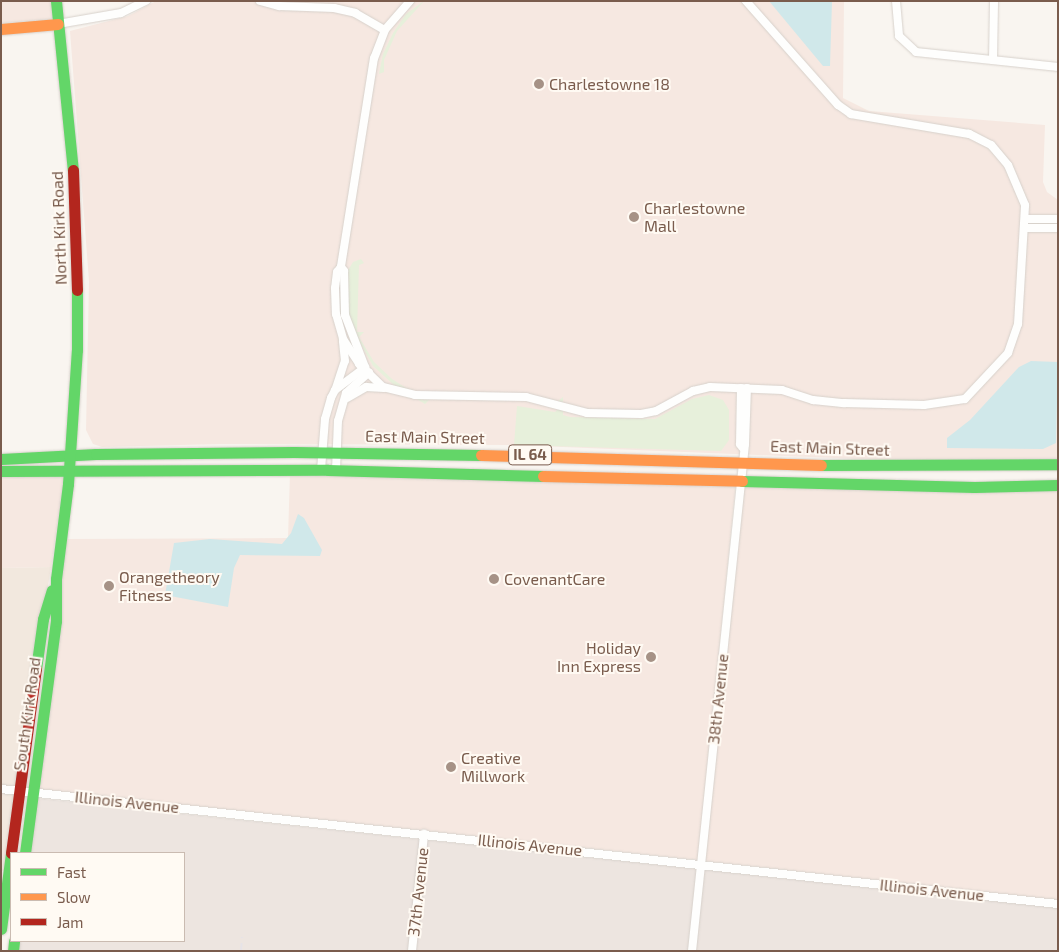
<!DOCTYPE html>
<html>
<head>
<meta charset="utf-8">
<style>
	body { margin:0 }
	#map { position:relative; width:1059px; height:952px; overflow:hidden; background:#f9f5f0; font-family:"Exo 2",sans-serif }
	div>[style] { position:absolute }
	.residential>* { inset:0; background:#f2e8de }
	.commercial>* { inset:0; background:#f6e8e1 }
	.industrial>* { inset:0; background:#ede5e0 }
	.green>* { inset:0; background:#e7f0db }
	.water>* { inset:0; background:#d0e8ea }
	.roads { filter:drop-shadow(0 0 1px #d7d1cb) drop-shadow(0 0 1px #d7d1cb) }
	.street>* { height:8px; margin:-4px; padding:0 4px; transform-origin:4px; border-radius:4px; background:#fefefd }
	.fast>* { height:11px; margin:-5.5px; padding:0 5.5px; transform-origin:5.5px; border-radius:5.5px; background:#63d668 }
	.slow>* { height:11px; margin:-5.5px; padding:0 5.5px; transform-origin:5.5px; border-radius:5.5px; background:#ff974d }
	.jam>* { height:11px; margin:-5.5px; padding:0 5.5px; transform-origin:5.5px; border-radius:5.5px; background:#b3261e }
	.rail>* { height:2px; margin-top:-1px; transform-origin:0; background:repeating-linear-gradient(90deg,#e6e3e7 0 8px,transparent 0 13px) }
	.dots>* { width:14px; height:14px; translate:-50% -50%; box-sizing:border-box; border:2px solid #fffaf3; border-radius:50% }
	span { translate:-50% -50%; white-space:nowrap; text-align:center; line-height:1.15; -webkit-text-stroke:4px #fffaf3; paint-order:stroke }
	.shield-label span { padding:1px 4px; background:#fffaf3; border:1px solid; border-radius:4px; -webkit-text-stroke-width:0 }
	.shield-label { font-size:15px; color:#7a5c4d; font-weight:700 }
	.poi-label { font-size:16px; color:#7a5c4d }
	.left { translate:0 -50%; text-align:left }
	.right { translate:-100% -50%; text-align:right }
	.street-label { font-size:16px; color:#7a5c4d }
	.frame { position:absolute; inset:0; border:2px solid #7a5c4d; pointer-events:none }
	.legend { position:absolute; left:10px; top:852px; width:175px; height:90px; box-sizing:border-box; background:#fffaf3; border:1px solid #cabbb1; margin:0; padding:6px 9px; list-style:none; font-size:15px; color:#7a5c4d }
	.legend li { display:flex; align-items:center; gap:10px; height:25px }
	.legend b { width:25px; border:1px solid #cabbb1 }
</style>
</head>
<body>
<div id="map">
	<div class="residential">
		<i style="clip-path:polygon(51px 567px,4px 871px,1px 871px,1px 568px)"></i>
	</div>
	<div class="commercial">
		<i style="clip-path:polygon(1px 1px,52px 1px,53px 19px,1px 23px)"></i>
		<i style="clip-path:polygon(156px 1px,844px 1px,843px 98px,869px 111px,1045px 125px,1043px 182px,1047px 192px,1058px 200px,1058px 462px,884px 460px,514px 445px,220px 444px,102px 447px,93px 444px,86px 430px,89px 281px,70px 31px,128px 16px)"></i>
		<i style="clip-path:polygon(290px 473px,736px 482px,698px 860px,37px 789px,65px 539px,288px 538px)"></i>
		<i style="clip-path:polygon(65px 474px,51px 567px,1px 568px,1px 475px)"></i>
		<i style="clip-path:polygon(744px 483px,1058px 488px,1058px 900px,705px 861px)"></i>
	</div>
	<div class="industrial">
		<i style="clip-path:polygon(36px 798px,1058px 908px,1058px 951px,16px 951px,17px 941px,184px 941px,184px 853px,29px 853px)"></i>
	</div>
	<div class="green">
		<i style="clip-path:polygon(424px 1px,397px 31px,384px 60px,384px 72px,379px 74px,383px 54px,393px 33px,406px 14px)"></i>
		<i style="clip-path:polygon(361px 259px,364px 263px,359px 265px,357px 332px,364px 332px,359px 337px,374px 362px,392px 379px,425px 400px,428px 396px,430px 399px,425px 404px,395px 386px,373px 366px,351px 327px,347px 307px,347px 272px,353px 262px)"></i>
		<i style="clip-path:polygon(709px 395px,723px 400px,729px 410px,729px 440px,721px 451px,514px 445px,517px 406px,555px 412px,561px 406px,558px 401px,563px 397px,563px 415px,570px 417px,655px 419px,692px 399px)"></i>
	</div>
	<div class="water">
		<i style="clip-path:polygon(769px 1px,832px 1px,830px 66px,823px 66px)"></i>
		<i style="clip-path:polygon(1031px 361px,1058px 362px,1056px 443px,1043px 449px,947px 448px,947px 438px,970px 420px,1019px 367px)"></i>
		<i style="clip-path:polygon(298px 514px,304px 518px,322px 550px,320px 556px,240px 555px,234px 568px,228px 607px,165px 595px,174px 543px,210px 539px,282px 544px,291px 533px)"></i>
	</div>
	<div class="roads">
		<div class="street">
			<i style="left:260px;top:1px;width:20px;rotate:15deg"></i>
			<i style="left:279px;top:6px;width:55px;rotate:2.1deg"></i>
			<i style="left:334px;top:8px;width:22px;rotate:13deg"></i>
			<i style="left:355px;top:13px;width:34px;rotate:30deg"></i>
			<i style="left:410px;top:1px;width:38px;rotate:131deg"></i>
			<i style="left:385px;top:30px;width:30px;rotate:111deg"></i>
			<i style="left:374px;top:58px;width:212px;rotate:99deg"></i>
			<i style="left:341px;top:267px;width:6px;rotate:129deg"></i>
			<i style="left:337px;top:272px;width:16px;rotate:97deg"></i>
			<i style="left:335px;top:288px;width:26px;rotate:88deg"></i>
			<i style="left:336px;top:314px;width:26px;rotate:74deg"></i>
			<i style="left:343px;top:339px;width:30px;rotate:57deg"></i>
			<i style="left:359px;top:364px;width:33px;rotate:44deg"></i>
			<i style="left:383px;top:387px;width:33px;rotate:14deg"></i>
			<i style="left:415px;top:395px;width:111px;rotate:1deg"></i>
			<i style="left:526px;top:397px;width:63px;rotate:14.7deg"></i>
			<i style="left:587px;top:413px;width:54px;rotate:1.1deg"></i>
			<i style="left:641px;top:414px;width:15px;rotate:-11deg"></i>
			<i style="left:656px;top:411px;width:42px;rotate:-28.4deg"></i>
			<i style="left:693px;top:391px;width:17px;rotate:-13deg"></i>
			<i style="left:710px;top:387px;width:72px;rotate:2.4deg"></i>
			<i style="left:782px;top:390px;width:33px;rotate:18deg"></i>
			<i style="left:813px;top:400px;width:31px;rotate:6deg"></i>
			<i style="left:844px;top:403px;width:80px;rotate:1.4deg"></i>
			<i style="left:924px;top:405px;width:41px;rotate:-8.3deg"></i>
			<i style="left:965px;top:399px;width:63px;rotate:-46.9deg"></i>
			<i style="left:1008px;top:353px;width:31px;rotate:-71deg"></i>
			<i style="left:1018px;top:324px;width:119px;rotate:-86.6deg"></i>
			<i style="left:1025px;top:205px;width:43px;rotate:-113deg"></i>
			<i style="left:1008px;top:165px;width:26px;rotate:-130deg"></i>
			<i style="left:991px;top:145px;width:25px;rotate:-153deg"></i>
			<i style="left:969px;top:134px;width:120px;rotate:-170.4deg"></i>
			<i style="left:851px;top:114px;width:16px;rotate:-145deg"></i>
			<i style="left:838px;top:105px;width:139px;rotate:-131.5deg"></i>
			<i style="left:896px;top:1px;width:35px;rotate:85deg"></i>
			<i style="left:899px;top:36px;width:23px;rotate:43deg"></i>
			<i style="left:916px;top:52px;width:143px;rotate:6deg"></i>
			<i style="left:58px;top:24px;width:64px;rotate:-9.9deg"></i>
			<i style="left:121px;top:13px;width:28px;rotate:-26deg"></i>
			<i style="left:993px;top:60px;width:59px;rotate:-89deg"></i>
			<i style="left:1025px;top:219px;width:33px"></i>
			<i style="left:1025px;top:228px;width:33px"></i>
			<i style="left:341px;top:267px;width:5px;rotate:53deg"></i>
			<i style="left:344px;top:271px;width:44px;rotate:88.7deg"></i>
			<i style="left:345px;top:315px;width:56px;rotate:69deg"></i>
			<i style="left:336px;top:388px;width:28px;rotate:-72deg"></i>
			<i style="left:345px;top:361px;width:20px;rotate:-96deg"></i>
			<i style="left:741px;top:388px;width:56px;rotate:91deg"></i>
			<i style="left:740px;top:444px;width:4px;rotate:56deg"></i>
			<i style="left:347px;top:398px;width:22px;rotate:-30deg"></i>
			<i style="left:366px;top:387px;width:18px;rotate:3deg"></i>
			<i style="left:321px;top:470px;width:51px;rotate:-85.5deg"></i>
			<i style="left:325px;top:419px;width:22px;rotate:-74deg"></i>
			<i style="left:331px;top:398px;width:9px;rotate:-63deg"></i>
			<i style="left:335px;top:390px;width:38px;rotate:-37deg"></i>
			<i style="left:336px;top:470px;width:49px;rotate:-87.7deg"></i>
			<i style="left:338px;top:421px;width:29px;rotate:-74deg"></i>
			<i style="left:346px;top:393px;width:31px;rotate:-42deg"></i>
			<i style="left:1px;top:789px;width:1063px;rotate:6.21deg"></i>
			<i style="left:412px;top:951px;width:118px;rotate:-84.1deg"></i>
			<i style="left:692px;top:951px;width:510px;rotate:-84.03deg"></i>
			<i style="left:745px;top:444px;width:56px;rotate:-88deg"></i>
		</div>
		<div class="fast">
			<i style="left:56px;top:1px;width:170px;rotate:84.3deg"></i>
			<i style="left:1px;top:459px;width:95px;rotate:-3deg"></i>
			<i style="left:96px;top:454px;width:198px;rotate:-0.6deg"></i>
			<i style="left:294px;top:452px;width:187px;rotate:0.9deg"></i>
			<i style="left:821px;top:465px;width:237px;rotate:-0.2deg"></i>
			<i style="left:1px;top:471px;width:327px;rotate:-0.2deg"></i>
			<i style="left:328px;top:470px;width:215px;rotate:1.6deg"></i>
			<i style="left:742px;top:481px;width:232px;rotate:1.5deg"></i>
			<i style="left:974px;top:487px;width:84px;rotate:-1.4deg"></i>
			<i style="left:36px;top:669px;width:50px;rotate:-82deg"></i>
			<i style="left:43px;top:619px;width:30px;rotate:-73deg"></i>
			<i style="left:25px;top:853px;width:234px;rotate:-82.4deg"></i>
			<i style="left:56px;top:621px;width:42px;rotate:-90deg"></i>
			<i style="left:56px;top:579px;width:96px;rotate:-82.8deg"></i>
			<i style="left:68px;top:484px;width:134px;rotate:-86.2deg"></i>
			<i style="left:77px;top:350px;width:60px;rotate:-90deg"></i>
			<i style="left:1px;top:929px;width:77px;rotate:-82.5deg"></i>
			<i style="left:13px;top:951px;width:10px;rotate:-84deg"></i>
		</div>
		<div class="slow">
			<i style="left:1px;top:29px;width:57px;rotate:-5deg"></i>
			<i style="left:481px;top:455px;width:340px;rotate:1.7deg"></i>
			<i style="left:543px;top:476px;width:199px;rotate:1.4deg"></i>
		</div>
		<div class="jam">
			<i style="left:73px;top:170px;width:120px;rotate:88.1deg"></i>
			<i style="left:11px;top:853px;width:186px;rotate:-82.3deg"></i>
		</div>
	</div>
	<div class="rail">
		<i style="left:241px;top:951px;width:14px;rotate:-86deg"></i>
	</div>
	<div class="dots">
		<i style="left:539px;top:84px;background:#a69286"></i>
		<i style="left:634px;top:217px;background:#a69286"></i>
		<i style="left:494px;top:579px;background:#a69286"></i>
		<i style="left:109px;top:586px;background:#a69286"></i>
		<i style="left:651px;top:657px;background:#a69286"></i>
		<i style="left:451px;top:767px;background:#a69286"></i>
	</div>
	<div class="shield-label">
		<span style="left:530px;top:455px">IL 64</span>
	</div>
	<div class="poi-label">
		<span class="left" style="left:549px;top:84px">Charlestowne 18</span>
		<span class="left" style="left:644px;top:217px">Charlestowne<br>Mall</span>
		<span class="left" style="left:119px;top:586px">Orangetheory<br>Fitness</span>
		<span class="left" style="left:504px;top:579px">CovenantCare</span>
		<span class="right" style="left:641px;top:657px">Holiday<br>Inn Express</span>
		<span class="left" style="left:461px;top:767px">Creative<br>Millwork</span>
	</div>
	<div class="street-label">
		<span style="left:59px;top:228px;rotate:-92deg">North Kirk Road</span>
		<span style="left:425px;top:437px;rotate:1deg">East Main Street</span>
		<span style="left:830px;top:448px;rotate:2deg">East Main Street</span>
		<span style="left:718px;top:699px;rotate:-84deg">38th Avenue</span>
		<span style="left:27px;top:714px;rotate:-82deg">South Kirk Road</span>
		<span style="left:127px;top:802px;rotate:6deg">Illinois Avenue</span>
		<span style="left:530px;top:845px;rotate:6deg">Illinois Avenue</span>
		<span style="left:932px;top:890px;rotate:6deg">Illinois Avenue</span>
		<span style="left:418px;top:892px;rotate:-84deg">37th Avenue</span>
	</div>
	<div class="frame"></div>
	<ul class="legend">
	<li><b style="height:6px;background:#63d668"></b>Fast</li>
	<li><b style="height:6px;background:#ff974d"></b>Slow</li>
	<li><b style="height:6px;background:#b3261e"></b>Jam</li>
	</ul>
</div>
</body>
</html>
